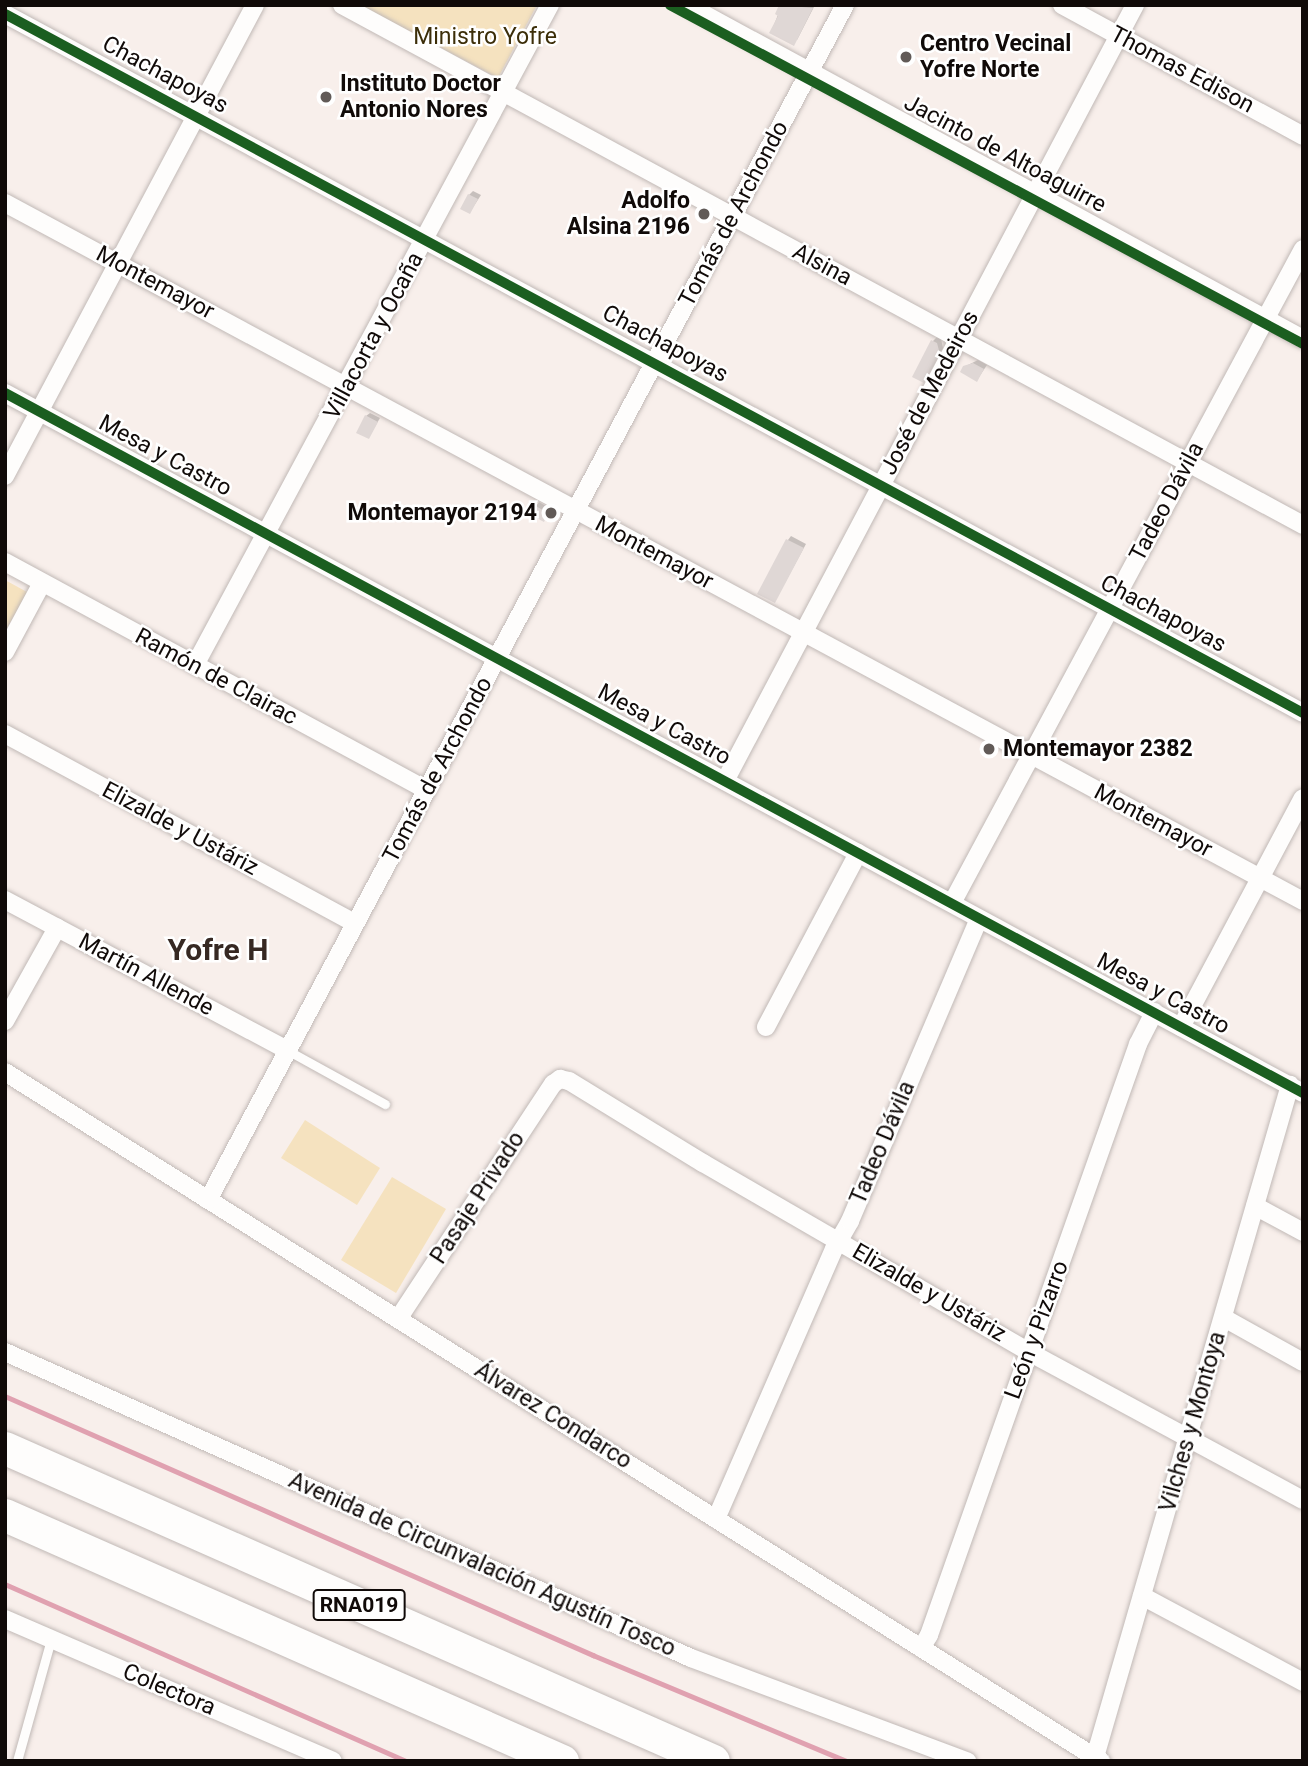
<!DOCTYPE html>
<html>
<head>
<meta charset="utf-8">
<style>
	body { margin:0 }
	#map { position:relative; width:1308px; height:1766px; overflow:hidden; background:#f8efeb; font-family:Roboto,sans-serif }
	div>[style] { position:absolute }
	.green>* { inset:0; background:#f5e2bf }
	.shadow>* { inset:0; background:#0003 }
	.stream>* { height:4.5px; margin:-2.25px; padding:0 2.25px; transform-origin:2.25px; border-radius:2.25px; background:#e0a1b0 }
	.building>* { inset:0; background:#dfd7d5 }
	.roads { filter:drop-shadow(0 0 2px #c1b9b6) drop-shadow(0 0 2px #c1b9b6) }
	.service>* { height:9px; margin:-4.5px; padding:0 4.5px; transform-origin:4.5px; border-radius:4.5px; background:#fefdfc }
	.minor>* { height:18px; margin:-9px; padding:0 9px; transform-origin:9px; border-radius:9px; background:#fefdfc }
	.motorway>* { height:33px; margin:-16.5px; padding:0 16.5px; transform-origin:16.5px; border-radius:16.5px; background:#fefdfc }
	.cycleway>* { height:10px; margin:-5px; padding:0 5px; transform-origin:5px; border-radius:5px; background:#1b5e20 }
	.dots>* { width:19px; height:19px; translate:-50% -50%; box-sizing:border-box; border:4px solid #fff; border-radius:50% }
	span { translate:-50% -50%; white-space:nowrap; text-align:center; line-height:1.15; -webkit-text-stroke:5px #fff; paint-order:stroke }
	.shield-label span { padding:2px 5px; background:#fff; border:2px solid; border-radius:5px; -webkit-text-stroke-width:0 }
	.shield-label { font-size:21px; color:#100a08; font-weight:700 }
	.park-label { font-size:23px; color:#3c2e09 }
	.poi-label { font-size:23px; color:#100a08; font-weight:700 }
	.left { translate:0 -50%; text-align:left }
	.right { translate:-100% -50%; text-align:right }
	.street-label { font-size:23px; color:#100a08 }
	.district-label { font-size:30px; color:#362822; font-weight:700 }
	.frame { position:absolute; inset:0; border:7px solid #100a08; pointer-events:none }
</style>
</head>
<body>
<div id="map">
	<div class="green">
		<i style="clip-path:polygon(360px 5px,537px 5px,498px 78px)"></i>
		<i style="clip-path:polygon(5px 580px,27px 592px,5px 632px)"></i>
		<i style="clip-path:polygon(305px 1120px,380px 1168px,357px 1205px,281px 1158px)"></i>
		<i style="clip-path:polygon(392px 1177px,446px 1209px,396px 1293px,341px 1260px)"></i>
	</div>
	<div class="shadow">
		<i style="clip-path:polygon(782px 5px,815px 5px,797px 40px,771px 32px)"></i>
		<i style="clip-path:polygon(473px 191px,481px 195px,470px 212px,469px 195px)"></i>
		<i style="clip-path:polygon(937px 337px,941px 339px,943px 348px,924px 381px,933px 341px)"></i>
		<i style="clip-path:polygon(978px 360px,987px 365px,977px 380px,964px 367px)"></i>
		<i style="clip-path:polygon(370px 413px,380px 418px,369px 437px,366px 416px)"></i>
		<i style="clip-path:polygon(539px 502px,551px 509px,543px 520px,536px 506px)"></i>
		<i style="clip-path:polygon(791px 536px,806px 544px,775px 601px,788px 540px)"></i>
	</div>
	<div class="stream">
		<i style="left:5px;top:1396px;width:643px;rotate:23.77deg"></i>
		<i style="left:593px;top:1655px;width:274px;rotate:22.7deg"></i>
		<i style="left:5px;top:1584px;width:438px;rotate:23.8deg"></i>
	</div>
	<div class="building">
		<i style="clip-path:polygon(779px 5px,813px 8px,794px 46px,769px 33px,778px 16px,775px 14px)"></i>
		<i style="clip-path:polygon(468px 194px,478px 199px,470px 214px,460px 209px)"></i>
		<i style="clip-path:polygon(931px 340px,937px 343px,940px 354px,924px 383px,912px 377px)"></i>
		<i style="clip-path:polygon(973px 363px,984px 369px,977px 382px,960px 372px,963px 366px)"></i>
		<i style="clip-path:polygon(365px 415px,378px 422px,369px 439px,356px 433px)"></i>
		<i style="clip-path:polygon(534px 505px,548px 513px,544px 522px,529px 514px)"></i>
		<i style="clip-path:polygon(786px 539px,804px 548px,775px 603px,757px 594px)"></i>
	</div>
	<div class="roads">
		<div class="service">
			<i style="left:287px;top:1050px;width:112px;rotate:28.9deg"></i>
			<i style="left:17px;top:1761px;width:127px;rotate:-74.4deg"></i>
		</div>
		<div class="minor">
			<i style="left:342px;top:5px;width:1093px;rotate:28.42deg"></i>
			<i style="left:687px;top:5px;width:701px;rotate:28.47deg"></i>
			<i style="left:1062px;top:5px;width:274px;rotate:28.5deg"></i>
			<i style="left:5px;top:14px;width:1474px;rotate:28.3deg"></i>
			<i style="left:5px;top:203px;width:1474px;rotate:28.27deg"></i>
			<i style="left:5px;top:393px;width:1475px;rotate:28.34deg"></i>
			<i style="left:5px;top:476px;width:533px;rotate:-62.04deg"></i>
			<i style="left:5px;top:562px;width:480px;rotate:28.4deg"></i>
			<i style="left:5px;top:652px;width:78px;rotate:-61.8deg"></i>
			<i style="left:195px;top:665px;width:749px;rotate:-61.73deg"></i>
			<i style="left:5px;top:734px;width:397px;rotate:28.4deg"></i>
			<i style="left:725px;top:781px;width:878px;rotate:-62.15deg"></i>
			<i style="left:5px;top:900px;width:319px;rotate:28deg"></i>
			<i style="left:952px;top:903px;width:742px;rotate:-61.78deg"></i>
			<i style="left:5px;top:1021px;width:107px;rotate:-60.8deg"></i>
			<i style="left:766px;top:1027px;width:197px;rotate:-62.1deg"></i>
			<i style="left:1181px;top:1027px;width:259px;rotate:-62deg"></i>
			<i style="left:5px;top:1072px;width:1295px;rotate:32.16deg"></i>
			<i style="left:208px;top:1200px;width:1354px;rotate:-61.94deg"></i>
			<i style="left:1255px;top:1206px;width:55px;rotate:28.4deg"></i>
			<i style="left:1224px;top:1318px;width:90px;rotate:29.1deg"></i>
			<i style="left:398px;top:1319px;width:282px;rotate:-56.6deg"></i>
			<i style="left:553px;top:1084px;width:9px;rotate:-36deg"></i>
			<i style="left:560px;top:1079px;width:9px;rotate:13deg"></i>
			<i style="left:569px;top:1081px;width:157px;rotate:31.5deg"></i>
			<i style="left:703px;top:1163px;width:377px;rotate:30.1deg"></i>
			<i style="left:1029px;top:1352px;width:311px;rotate:28.4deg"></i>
			<i style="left:5px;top:1352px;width:751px;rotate:24.04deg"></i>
			<i style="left:691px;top:1658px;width:295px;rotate:20.5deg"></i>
			<i style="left:716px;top:1519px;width:295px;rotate:-66.4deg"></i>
			<i style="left:834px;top:1249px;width:32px;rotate:-60deg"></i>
			<i style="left:850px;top:1221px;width:328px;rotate:-66.9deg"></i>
			<i style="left:1142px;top:1596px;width:183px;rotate:28.1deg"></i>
			<i style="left:5px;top:1619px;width:357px;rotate:23.4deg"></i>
			<i style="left:921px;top:1648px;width:15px;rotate:-58deg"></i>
			<i style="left:929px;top:1635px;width:627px;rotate:-70.52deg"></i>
			<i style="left:1138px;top:1044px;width:36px;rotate:-63deg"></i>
			<i style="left:1095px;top:1757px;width:700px;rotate:-73.82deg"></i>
		</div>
		<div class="motorway">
			<i style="left:5px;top:1448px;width:774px;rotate:23.85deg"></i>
			<i style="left:5px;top:1515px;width:609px;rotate:23.83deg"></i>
		</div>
	</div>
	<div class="cycleway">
		<i style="left:670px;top:5px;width:718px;rotate:28.17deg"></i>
		<i style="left:5px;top:14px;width:1474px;rotate:28.3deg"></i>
		<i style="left:5px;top:393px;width:1475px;rotate:28.34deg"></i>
	</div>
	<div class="dots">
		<i style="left:906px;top:57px;background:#615a57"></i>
		<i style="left:326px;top:97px;background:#615a57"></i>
		<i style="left:704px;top:214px;background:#615a57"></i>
		<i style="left:551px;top:513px;background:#615a57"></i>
		<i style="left:989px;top:749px;background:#615a57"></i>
	</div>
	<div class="shield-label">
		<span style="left:359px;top:1605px">RNA019</span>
	</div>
	<div class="park-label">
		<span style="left:485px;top:37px">Ministro Yofre</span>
	</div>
	<div class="poi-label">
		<span class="left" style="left:920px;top:57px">Centro Vecinal<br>Yofre Norte</span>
		<span class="left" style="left:340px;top:97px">Instituto Doctor<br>Antonio Nores</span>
		<span class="right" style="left:690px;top:214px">Adolfo<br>Alsina 2196</span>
		<span class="right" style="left:537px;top:513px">Montemayor 2194</span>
		<span class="left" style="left:1003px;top:749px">Montemayor 2382</span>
	</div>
	<div class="street-label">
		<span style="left:1182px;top:70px;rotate:28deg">Thomas Edison</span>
		<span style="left:165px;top:75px;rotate:28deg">Chachapoyas</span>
		<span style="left:1005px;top:154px;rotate:28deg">Jacinto de Altoaguirre</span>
		<span style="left:734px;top:214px;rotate:-62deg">Tomás de Archondo</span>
		<span style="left:822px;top:265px;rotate:28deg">Alsina</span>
		<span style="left:155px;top:283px;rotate:28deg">Montemayor</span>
		<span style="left:374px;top:336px;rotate:-62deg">Villacorta y Ocaña</span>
		<span style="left:665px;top:344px;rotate:28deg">Chachapoyas</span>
		<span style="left:930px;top:393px;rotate:-62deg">José de Medeiros</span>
		<span style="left:165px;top:456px;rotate:28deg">Mesa y Castro</span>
		<span style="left:1167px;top:502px;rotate:-62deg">Tadeo Dávila</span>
		<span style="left:654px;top:553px;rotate:28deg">Montemayor</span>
		<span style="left:1163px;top:614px;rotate:28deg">Chachapoyas</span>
		<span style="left:216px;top:677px;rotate:28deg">Ramón de Clairac</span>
		<span style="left:664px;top:725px;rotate:28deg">Mesa y Castro</span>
		<span style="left:438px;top:770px;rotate:-62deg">Tomás de Archondo</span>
		<span style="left:1153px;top:821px;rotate:28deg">Montemayor</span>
		<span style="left:180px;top:829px;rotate:28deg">Elizalde y Ustáriz</span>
		<span style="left:146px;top:975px;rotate:28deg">Martín Allende</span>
		<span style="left:1163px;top:994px;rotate:28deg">Mesa y Castro</span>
		<span style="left:883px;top:1143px;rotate:-67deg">Tadeo Dávila</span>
		<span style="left:478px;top:1198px;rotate:-57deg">Pasaje Privado</span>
		<span style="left:929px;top:1293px;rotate:30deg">Elizalde y Ustáriz</span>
		<span style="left:1037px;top:1330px;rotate:-70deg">León y Pizarro</span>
		<span style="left:553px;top:1416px;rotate:32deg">Álvarez Condarco</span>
		<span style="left:1193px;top:1422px;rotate:-74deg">Vilches y Montoya</span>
		<span style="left:482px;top:1565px;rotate:24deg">Avenida de Circunvalación Agustín Tosco</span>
		<span style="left:169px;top:1690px;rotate:23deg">Colectora</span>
	</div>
	<div class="district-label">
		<span style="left:218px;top:950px">Yofre H</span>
	</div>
	<div class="frame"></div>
</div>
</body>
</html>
